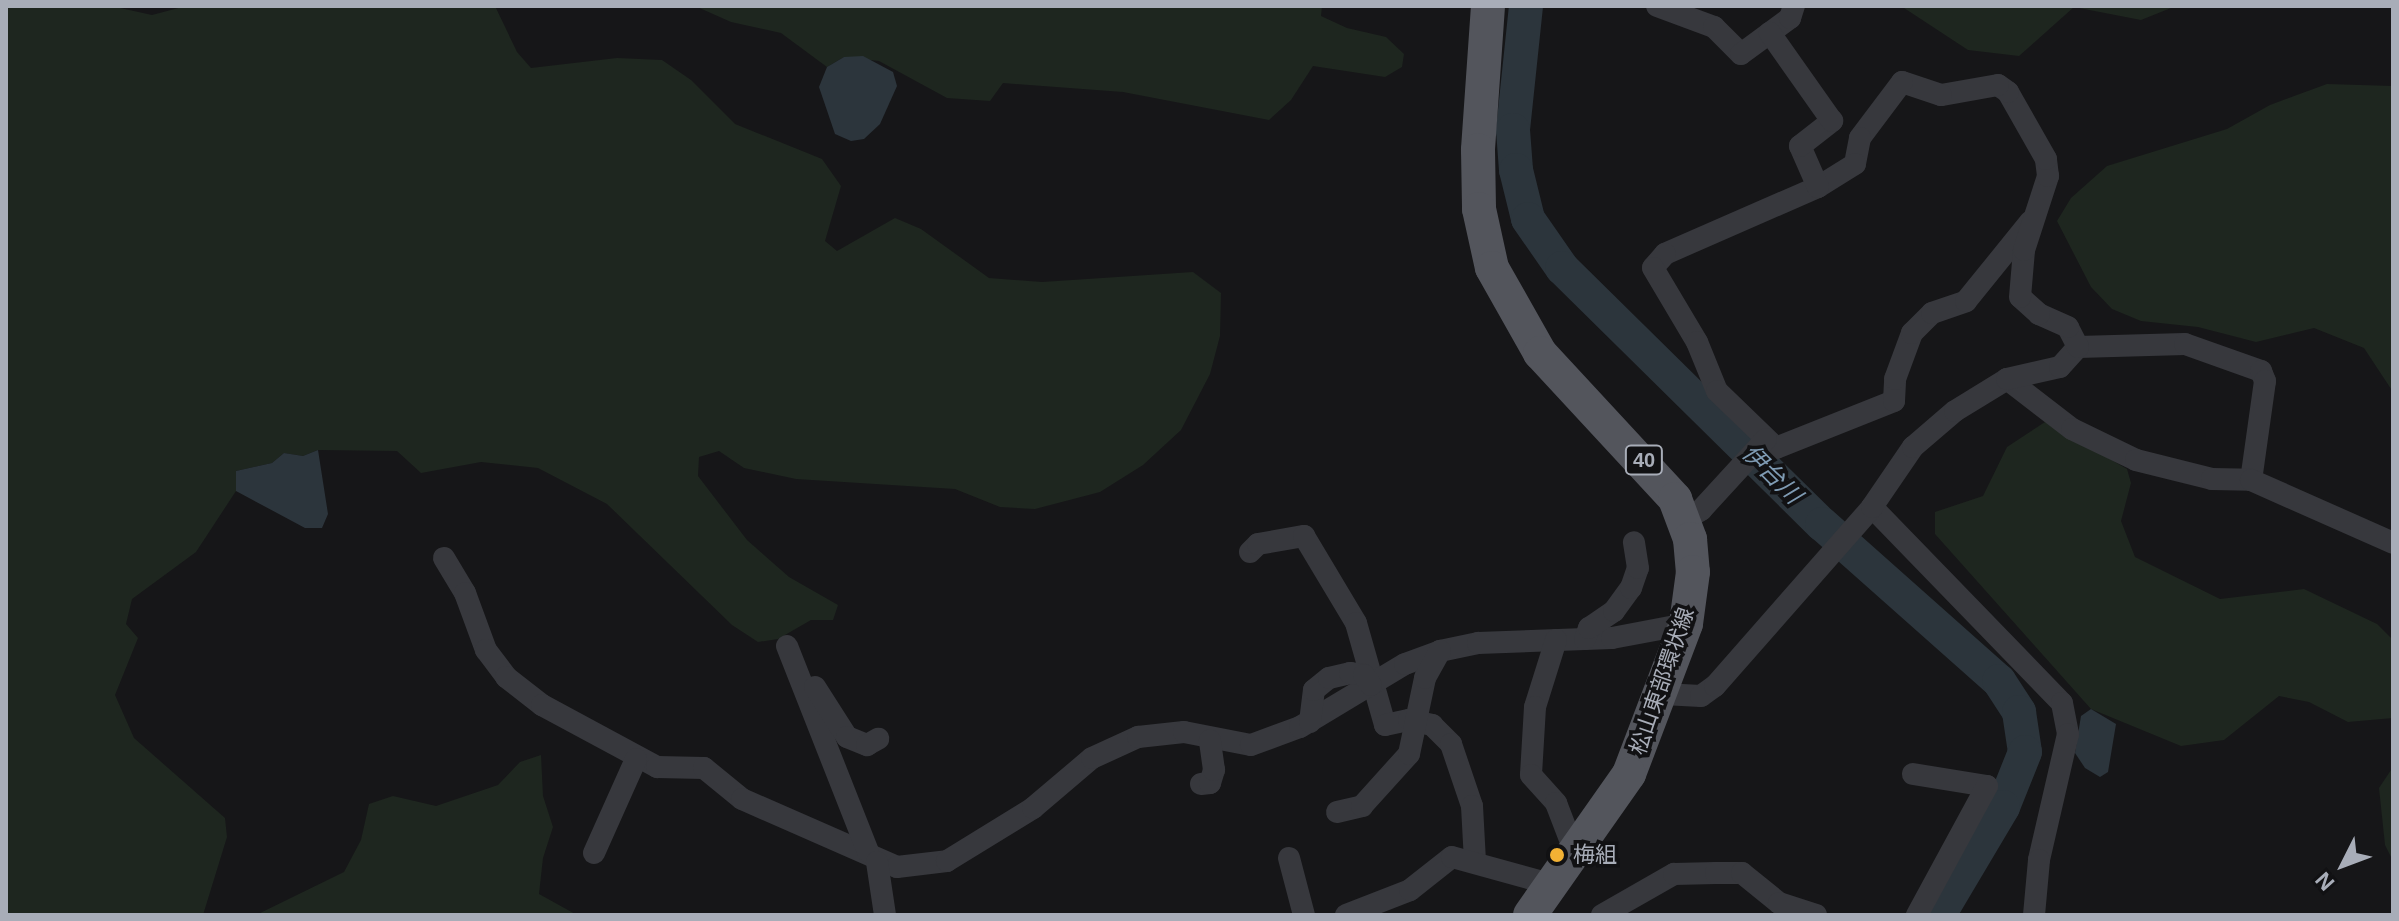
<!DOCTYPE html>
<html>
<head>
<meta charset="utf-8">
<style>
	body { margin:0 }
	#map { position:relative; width:2399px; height:921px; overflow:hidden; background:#161618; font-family:Helvetica,"Noto Sans JP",sans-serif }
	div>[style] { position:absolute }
	.green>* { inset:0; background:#1e261f }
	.water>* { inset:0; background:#2c353c }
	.river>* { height:34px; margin:-17px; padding:0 17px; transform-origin:17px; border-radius:17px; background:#2c353c }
	.street>* { height:22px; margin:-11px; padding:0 11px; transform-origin:11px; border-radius:11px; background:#37383d }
	.primary>* { height:34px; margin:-17px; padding:0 17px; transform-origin:17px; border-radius:17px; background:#53555c }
	.dots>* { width:22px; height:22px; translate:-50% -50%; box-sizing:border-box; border:4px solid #111113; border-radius:50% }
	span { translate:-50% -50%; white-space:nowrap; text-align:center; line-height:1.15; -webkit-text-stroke:7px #111113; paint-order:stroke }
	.shield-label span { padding:2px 6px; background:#111113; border:2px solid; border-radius:6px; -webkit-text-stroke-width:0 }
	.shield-label { font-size:20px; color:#a8adb8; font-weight:700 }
	.street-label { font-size:22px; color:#a8adb8 }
	.poi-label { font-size:22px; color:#a8adb8 }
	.left { translate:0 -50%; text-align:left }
	.water-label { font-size:24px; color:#7f9bb3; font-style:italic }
	.frame { position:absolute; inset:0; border:8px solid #a8adb8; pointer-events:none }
	.north { position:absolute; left:2303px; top:825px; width:80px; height:80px; -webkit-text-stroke:6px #111113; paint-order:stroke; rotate:228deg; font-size:22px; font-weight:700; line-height:32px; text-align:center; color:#a8adb8 }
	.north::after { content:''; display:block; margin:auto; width:28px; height:36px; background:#a8adb8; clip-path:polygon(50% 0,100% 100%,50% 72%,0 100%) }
</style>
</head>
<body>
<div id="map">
	<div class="green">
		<i style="clip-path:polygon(6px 6px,111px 6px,152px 15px,186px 6px,495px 6px,517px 52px,531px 68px,617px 58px,662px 60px,691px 80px,735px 124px,822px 159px,841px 186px,825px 241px,837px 251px,895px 218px,921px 229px,989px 278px,1042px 282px,1193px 272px,1221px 293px,1220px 336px,1210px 374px,1181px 430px,1143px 465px,1100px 492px,1035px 509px,1000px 507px,955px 489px,796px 479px,744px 468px,719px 451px,699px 457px,698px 476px,747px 540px,789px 577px,838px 605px,833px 620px,811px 620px,778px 639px,758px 642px,732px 625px,607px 504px,538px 468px,481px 462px,421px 473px,397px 451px,318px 450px,303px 456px,284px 453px,272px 463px,236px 471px,236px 491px,196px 552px,132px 599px,126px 624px,138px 638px,115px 695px,134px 738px,225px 818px,227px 837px,203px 915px,6px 915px)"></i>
		<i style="clip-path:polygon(695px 6px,1322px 6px,1321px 16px,1347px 28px,1386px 37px,1404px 54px,1402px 67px,1385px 77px,1313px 66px,1291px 100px,1269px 120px,1123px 92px,1003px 83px,990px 101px,947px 98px,879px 61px,844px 57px,827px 67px,781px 33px,731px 22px)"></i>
		<i style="clip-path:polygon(1901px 6px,2176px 6px,2141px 20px,2074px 7px,2019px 56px,1968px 50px)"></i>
		<i style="clip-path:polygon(2327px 84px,2393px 86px,2393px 392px,2364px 348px,2314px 328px,2256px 342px,2198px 327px,2141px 321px,2112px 309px,2091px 287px,2057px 221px,2071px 198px,2107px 166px,2227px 129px,2270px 105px)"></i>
		<i style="clip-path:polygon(2045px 422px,2127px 469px,2131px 483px,2121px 521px,2135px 557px,2220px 599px,2304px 589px,2377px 624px,2393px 640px,2393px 718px,2348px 722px,2309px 702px,2279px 696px,2224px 740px,2181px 746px,2091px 709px,1935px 534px,1935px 512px,1983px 496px,2007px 447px)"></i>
		<i style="clip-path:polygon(541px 755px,543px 796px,553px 827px,543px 858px,539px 894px,577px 915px,256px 915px,344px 872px,361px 840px,369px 804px,393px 796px,436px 806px,498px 785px,520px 762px)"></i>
		<i style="clip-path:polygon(2393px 767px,2393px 861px,2385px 845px,2379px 788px)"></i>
	</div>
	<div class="water">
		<i style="clip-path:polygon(863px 56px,893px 72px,897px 86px,880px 124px,864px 139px,851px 141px,835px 134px,819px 87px,827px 67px,844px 57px)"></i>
		<i style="clip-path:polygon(318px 450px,328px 514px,322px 528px,305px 528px,236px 491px,236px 471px,272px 463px,284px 453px,303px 456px)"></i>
		<i style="clip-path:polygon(2091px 709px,2116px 724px,2108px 772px,2100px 777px,2085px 768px,2075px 753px,2081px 716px)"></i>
	</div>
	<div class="river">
		<i style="left:1526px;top:6px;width:125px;rotate:96deg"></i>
		<i style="left:1513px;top:130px;width:40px;rotate:85.7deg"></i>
		<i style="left:1516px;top:170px;width:50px;rotate:76.2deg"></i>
		<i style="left:1528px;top:219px;width:60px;rotate:55.2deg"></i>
		<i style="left:1562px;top:268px;width:365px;rotate:44.6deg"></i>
		<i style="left:1822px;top:524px;width:237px;rotate:41.6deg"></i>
		<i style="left:1999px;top:681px;width:37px;rotate:57deg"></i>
		<i style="left:2019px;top:712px;width:40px;rotate:81.5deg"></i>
		<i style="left:2025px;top:752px;width:59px;rotate:111.8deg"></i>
		<i style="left:2003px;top:807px;width:126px;rotate:120.7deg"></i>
	</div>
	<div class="street">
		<i style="left:1657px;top:6px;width:61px;rotate:20.2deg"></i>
		<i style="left:1714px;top:27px;width:38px;rotate:45deg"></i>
		<i style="left:1741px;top:54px;width:61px;rotate:-36.3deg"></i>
		<i style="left:1790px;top:18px;width:13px;rotate:-72deg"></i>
		<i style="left:1818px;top:187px;width:167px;rotate:156.4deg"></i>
		<i style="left:1665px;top:254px;width:18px;rotate:131deg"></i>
		<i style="left:1653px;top:268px;width:86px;rotate:59.3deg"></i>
		<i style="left:1697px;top:342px;width:53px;rotate:67.8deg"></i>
		<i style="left:1717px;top:391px;width:82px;rotate:44deg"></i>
		<i style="left:1776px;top:448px;width:127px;rotate:-21.7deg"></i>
		<i style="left:1894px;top:401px;width:22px;rotate:-87deg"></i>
		<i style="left:1895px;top:379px;width:49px;rotate:-69.7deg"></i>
		<i style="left:1912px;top:333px;width:28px;rotate:-45deg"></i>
		<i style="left:1932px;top:313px;width:36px;rotate:-19deg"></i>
		<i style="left:1966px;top:301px;width:102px;rotate:-51deg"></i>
		<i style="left:2078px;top:347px;width:107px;rotate:-1.6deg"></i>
		<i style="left:2185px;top:344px;width:81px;rotate:19.6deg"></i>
		<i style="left:2261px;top:371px;width:11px;rotate:68deg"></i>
		<i style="left:2265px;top:381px;width:100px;rotate:98deg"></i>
		<i style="left:2007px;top:379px;width:82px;rotate:37.6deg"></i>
		<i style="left:2072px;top:429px;width:71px;rotate:25.8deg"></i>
		<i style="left:2136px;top:460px;width:78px;rotate:14deg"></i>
		<i style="left:2212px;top:479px;width:39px;rotate:1deg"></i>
		<i style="left:2251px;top:480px;width:155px;rotate:23.9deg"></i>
		<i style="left:1872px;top:507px;width:273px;rotate:45.9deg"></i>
		<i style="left:2062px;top:703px;width:32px;rotate:79deg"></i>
		<i style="left:2068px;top:734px;width:129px;rotate:103deg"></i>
		<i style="left:2039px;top:860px;width:55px;rotate:95.2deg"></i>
		<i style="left:1685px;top:520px;width:19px;rotate:-32deg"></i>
		<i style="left:1701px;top:510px;width:96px;rotate:-47.5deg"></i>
		<i style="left:1250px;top:552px;width:11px;rotate:-45deg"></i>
		<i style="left:1258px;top:544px;width:47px;rotate:-9.9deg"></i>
		<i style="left:1304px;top:536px;width:101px;rotate:59.1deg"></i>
		<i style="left:1356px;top:623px;width:106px;rotate:74.1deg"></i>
		<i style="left:1385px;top:725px;width:25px;rotate:-12deg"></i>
		<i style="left:1409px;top:720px;width:24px;rotate:12deg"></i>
		<i style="left:1432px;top:725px;width:27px;rotate:45deg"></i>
		<i style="left:1451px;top:744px;width:65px;rotate:71.3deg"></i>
		<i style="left:1472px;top:806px;width:55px;rotate:86.9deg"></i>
		<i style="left:444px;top:558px;width:41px;rotate:59deg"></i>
		<i style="left:465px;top:593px;width:61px;rotate:69.8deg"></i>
		<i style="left:486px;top:650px;width:34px;rotate:53deg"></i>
		<i style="left:506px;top:677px;width:46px;rotate:37.9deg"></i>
		<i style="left:542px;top:705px;width:131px;rotate:28.3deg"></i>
		<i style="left:657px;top:767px;width:47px;rotate:1.2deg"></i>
		<i style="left:704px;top:768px;width:49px;rotate:39.2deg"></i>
		<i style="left:742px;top:799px;width:169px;rotate:23.7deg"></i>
		<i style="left:897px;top:867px;width:50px;rotate:-6.8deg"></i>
		<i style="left:947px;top:861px;width:101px;rotate:-31.6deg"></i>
		<i style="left:1033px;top:808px;width:77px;rotate:-40.3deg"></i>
		<i style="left:1092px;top:758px;width:51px;rotate:-24.5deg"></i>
		<i style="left:1138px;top:737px;width:46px;rotate:-6.2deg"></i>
		<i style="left:1184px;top:732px;width:68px;rotate:11deg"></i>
		<i style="left:1251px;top:745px;width:52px;rotate:-20.2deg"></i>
		<i style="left:1300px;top:727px;width:122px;rotate:-31deg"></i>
		<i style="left:1405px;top:664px;width:37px;rotate:-20deg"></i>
		<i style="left:1440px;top:651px;width:39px;rotate:-12deg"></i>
		<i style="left:1478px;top:643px;width:134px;rotate:-2.1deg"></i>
		<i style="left:1612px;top:638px;width:75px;rotate:-10.7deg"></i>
		<i style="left:1585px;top:639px;width:12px;rotate:-70deg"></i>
		<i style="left:1589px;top:628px;width:30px;rotate:-34deg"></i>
		<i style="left:1614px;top:611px;width:29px;rotate:-54deg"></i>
		<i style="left:1631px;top:588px;width:21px;rotate:-71deg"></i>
		<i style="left:1638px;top:568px;width:26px;rotate:-99deg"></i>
		<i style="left:1556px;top:640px;width:70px;rotate:107.4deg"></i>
		<i style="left:1535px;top:707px;width:68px;rotate:93.4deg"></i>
		<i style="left:1531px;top:775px;width:38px;rotate:48deg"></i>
		<i style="left:1556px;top:803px;width:56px;rotate:69deg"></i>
		<i style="left:787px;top:646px;width:221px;rotate:68.5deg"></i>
		<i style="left:815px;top:687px;width:59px;rotate:57.4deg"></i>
		<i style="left:847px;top:737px;width:22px;rotate:22deg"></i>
		<i style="left:867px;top:745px;width:13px;rotate:-29deg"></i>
		<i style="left:1663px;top:694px;width:38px;rotate:3deg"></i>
		<i style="left:1701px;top:696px;width:17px;rotate:-36deg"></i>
		<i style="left:1715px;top:686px;width:238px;rotate:-48.7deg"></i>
		<i style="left:1872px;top:507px;width:73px;rotate:-55.7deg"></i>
		<i style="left:1913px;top:447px;width:55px;rotate:-40.6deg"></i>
		<i style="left:1955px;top:411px;width:61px;rotate:-31.6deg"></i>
		<i style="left:2007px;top:379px;width:54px;rotate:-12.8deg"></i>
		<i style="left:2060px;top:367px;width:27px;rotate:-48deg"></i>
		<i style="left:2078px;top:347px;width:22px;rotate:-117deg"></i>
		<i style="left:2068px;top:327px;width:32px;rotate:-156deg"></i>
		<i style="left:2039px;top:314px;width:25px;rotate:-138deg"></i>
		<i style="left:2020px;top:297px;width:47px;rotate:-85.1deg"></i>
		<i style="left:2024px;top:250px;width:78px;rotate:-72deg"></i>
		<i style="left:2048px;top:176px;width:17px;rotate:-97deg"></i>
		<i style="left:2046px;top:159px;width:77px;rotate:-119.6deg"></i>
		<i style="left:2008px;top:92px;width:12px;rotate:-145deg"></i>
		<i style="left:1998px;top:85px;width:58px;rotate:170deg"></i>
		<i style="left:1941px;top:95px;width:41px;rotate:-161.6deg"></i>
		<i style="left:1902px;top:82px;width:70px;rotate:126.9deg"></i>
		<i style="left:1860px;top:138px;width:26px;rotate:101deg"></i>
		<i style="left:1855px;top:164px;width:44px;rotate:148.1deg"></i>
		<i style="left:1818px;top:187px;width:45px;rotate:-113.7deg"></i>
		<i style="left:1800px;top:146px;width:41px;rotate:-38deg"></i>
		<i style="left:1832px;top:121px;width:108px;rotate:-125.2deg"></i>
		<i style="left:1310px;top:722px;width:32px;rotate:-83deg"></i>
		<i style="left:1314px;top:690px;width:19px;rotate:-39deg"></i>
		<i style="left:1329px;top:678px;width:22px;rotate:-13deg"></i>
		<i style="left:1350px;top:673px;width:14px;rotate:8deg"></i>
		<i style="left:1364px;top:675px;width:12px;rotate:55deg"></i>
		<i style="left:1913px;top:774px;width:75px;rotate:9.2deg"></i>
		<i style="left:1987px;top:786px;width:147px;rotate:118.5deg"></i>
		<i style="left:1201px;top:784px;width:9px;rotate:-6deg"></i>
		<i style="left:1210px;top:783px;width:14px;rotate:-73deg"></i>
		<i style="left:1214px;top:770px;width:30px;rotate:-98deg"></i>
		<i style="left:1337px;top:812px;width:26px;rotate:-13deg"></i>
		<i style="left:1362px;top:806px;width:70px;rotate:-47.9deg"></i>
		<i style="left:1409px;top:754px;width:78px;rotate:-78.1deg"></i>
		<i style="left:1425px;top:678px;width:31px;rotate:-61deg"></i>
		<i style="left:594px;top:853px;width:103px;rotate:-65.9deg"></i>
		<i style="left:1289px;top:858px;width:59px;rotate:75.3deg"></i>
		<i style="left:877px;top:862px;width:54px;rotate:81.4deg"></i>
		<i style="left:1346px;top:915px;width:69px;rotate:-21.3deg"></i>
		<i style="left:1410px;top:890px;width:53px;rotate:-38.2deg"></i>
		<i style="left:1452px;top:857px;width:102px;rotate:15.4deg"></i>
		<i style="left:1602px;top:915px;width:83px;rotate:-29.7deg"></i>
		<i style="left:1674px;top:874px;width:42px;rotate:-1.4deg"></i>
		<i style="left:1716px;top:873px;width:26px"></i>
		<i style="left:1742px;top:873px;width:48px;rotate:39deg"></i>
		<i style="left:1779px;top:903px;width:39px;rotate:18deg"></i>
	</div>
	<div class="primary">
		<i style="left:1488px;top:6px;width:144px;rotate:94deg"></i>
		<i style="left:1478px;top:150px;width:59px;rotate:89deg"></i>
		<i style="left:1479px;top:209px;width:60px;rotate:77.6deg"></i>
		<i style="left:1492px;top:268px;width:98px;rotate:60.5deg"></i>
		<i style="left:1540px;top:353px;width:199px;rotate:47.2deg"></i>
		<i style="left:1675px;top:499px;width:43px;rotate:69.4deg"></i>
		<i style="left:1690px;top:539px;width:33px;rotate:85deg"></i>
		<i style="left:1693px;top:572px;width:52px;rotate:97.7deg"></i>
		<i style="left:1686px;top:624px;width:160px;rotate:110.8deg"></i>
		<i style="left:1629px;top:774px;width:172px;rotate:125.1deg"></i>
	</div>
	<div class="dots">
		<i style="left:1557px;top:855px;background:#f2b134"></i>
	</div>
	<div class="shield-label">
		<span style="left:1644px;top:460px">40</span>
	</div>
	<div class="street-label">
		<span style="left:1662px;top:681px;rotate:-71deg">松山東部環状線</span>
	</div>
	<div class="poi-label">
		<span class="left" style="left:1573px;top:855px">梅組</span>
	</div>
	<div class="water-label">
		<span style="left:1772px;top:474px;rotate:45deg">伊台川</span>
	</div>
	<div class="frame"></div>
	<div class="north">N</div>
</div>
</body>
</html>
